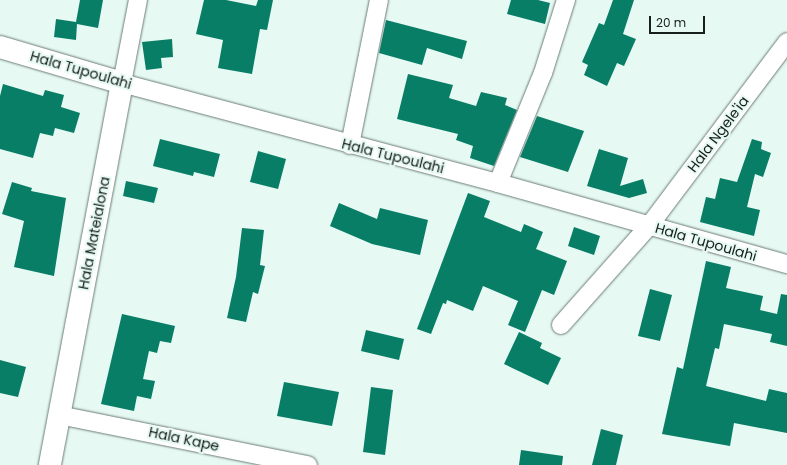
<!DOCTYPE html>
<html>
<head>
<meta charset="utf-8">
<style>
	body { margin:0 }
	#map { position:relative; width:787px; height:465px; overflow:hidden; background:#e6f9f2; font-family:Poppins,sans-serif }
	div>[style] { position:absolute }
	.building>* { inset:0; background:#087e66 }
	.roads { filter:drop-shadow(0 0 1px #6b7c76) drop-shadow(0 0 1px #6b7c76) }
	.minor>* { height:18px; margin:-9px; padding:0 9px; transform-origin:9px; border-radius:9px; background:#fff }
	.major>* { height:22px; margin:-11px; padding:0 11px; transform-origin:11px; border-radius:11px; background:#fff }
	span { translate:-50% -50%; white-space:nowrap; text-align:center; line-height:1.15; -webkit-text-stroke:4px #e6f9f2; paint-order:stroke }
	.street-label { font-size:14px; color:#171e1c }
	.scale { position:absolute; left:649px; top:16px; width:56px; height:18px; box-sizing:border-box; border:2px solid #171e1c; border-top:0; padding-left:5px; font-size:12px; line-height:14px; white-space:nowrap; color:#171e1c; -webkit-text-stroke:3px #e6f9f2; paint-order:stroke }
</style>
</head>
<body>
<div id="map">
	<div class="building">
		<i style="clip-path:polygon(80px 0,103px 0,98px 28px,77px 24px,76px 40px,54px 37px,56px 19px,76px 22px)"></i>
		<i style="clip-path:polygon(204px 0,226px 0,256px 6px,258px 0,273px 0,267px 30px,260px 29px,252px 74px,218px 68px,223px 40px,196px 34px)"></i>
		<i style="clip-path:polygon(511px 0,538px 0,550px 3px,545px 24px,507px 14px)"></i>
		<i style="clip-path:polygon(613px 0,634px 0,623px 34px,636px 39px,624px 66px,617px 63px,607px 86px,584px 75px,588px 65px,582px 62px,599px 23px,604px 25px)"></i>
		<i style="clip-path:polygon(386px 20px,467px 41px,462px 59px,427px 48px,422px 65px,379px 53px)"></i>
		<i style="clip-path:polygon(172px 39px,173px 57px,161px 58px,162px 68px,146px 70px,142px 42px)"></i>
		<i style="clip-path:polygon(408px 74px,453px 85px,449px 98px,476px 106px,481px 92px,507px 98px,505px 105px,517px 110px,494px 166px,470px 158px,473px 146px,456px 140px,458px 134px,397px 119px)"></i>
		<i style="clip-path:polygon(3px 84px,43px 96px,45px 90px,64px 95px,61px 107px,80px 113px,74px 133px,55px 128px,53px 136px,40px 133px,33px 158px,0 149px,0 96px)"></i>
		<i style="clip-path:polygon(537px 116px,584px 131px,568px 172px,520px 157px)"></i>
		<i style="clip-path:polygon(160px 139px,220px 154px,214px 177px,194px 172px,193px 176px,153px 166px)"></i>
		<i style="clip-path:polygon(752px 139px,762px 142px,761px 149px,771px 153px,763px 177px,755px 174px,747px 207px,760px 210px,754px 236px,700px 222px,706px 197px,715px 199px,720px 178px,737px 182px)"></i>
		<i style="clip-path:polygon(599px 149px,628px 158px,620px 186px,643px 179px,647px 193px,629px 198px,587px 186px)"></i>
		<i style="clip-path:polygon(258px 151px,286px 159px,278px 189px,250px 182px)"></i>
		<i style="clip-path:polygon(126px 181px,158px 188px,154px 203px,123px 196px)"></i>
		<i style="clip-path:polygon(12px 182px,32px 188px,31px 191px,66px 198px,54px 276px,14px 267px,24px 221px,2px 214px)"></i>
		<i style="clip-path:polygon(468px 193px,490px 201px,484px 217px,521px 232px,524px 224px,543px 232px,536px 249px,567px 261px,554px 295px,542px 290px,525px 332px,508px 325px,518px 301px,483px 286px,473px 311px,447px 300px,446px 304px,443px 303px,431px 334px,417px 329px)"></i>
		<i style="clip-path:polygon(339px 203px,377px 219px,380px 208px,428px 220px,420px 255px,372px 244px,330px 226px)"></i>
		<i style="clip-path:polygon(574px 227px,600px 236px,594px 255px,568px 246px)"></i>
		<i style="clip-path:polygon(242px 228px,264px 230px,260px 265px,265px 266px,258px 294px,253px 292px,246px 322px,227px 318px,236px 277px)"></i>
		<i style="clip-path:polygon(706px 261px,731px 267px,726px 288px,763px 296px,760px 310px,777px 314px,781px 294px,787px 295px,787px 346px,770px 342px,772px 334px,724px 324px,719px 349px,715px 348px,706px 386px,766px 401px,769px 389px,787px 393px,787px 433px,734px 423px,730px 446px,662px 434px,677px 367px,683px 369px)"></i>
		<i style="clip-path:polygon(650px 289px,672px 295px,660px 341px,638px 336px)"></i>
		<i style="clip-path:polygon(122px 314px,175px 326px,171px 343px,160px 341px,157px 353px,149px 351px,143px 379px,155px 381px,151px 399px,137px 396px,134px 411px,101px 404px)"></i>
		<i style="clip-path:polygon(366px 330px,404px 339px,399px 360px,361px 351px)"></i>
		<i style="clip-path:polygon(519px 332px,542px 343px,540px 348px,561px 358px,548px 385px,504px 364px)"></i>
		<i style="clip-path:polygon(0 360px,26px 367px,18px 397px,0 393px)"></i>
		<i style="clip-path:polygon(284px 382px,339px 392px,332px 426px,277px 416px)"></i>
		<i style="clip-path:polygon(371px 387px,393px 390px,385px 455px,363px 452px)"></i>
		<i style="clip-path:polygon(601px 429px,623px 435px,616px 465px,592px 465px)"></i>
		<i style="clip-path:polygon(521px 450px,563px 456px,562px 465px,519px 465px)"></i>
	</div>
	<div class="roads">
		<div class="minor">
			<i style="left:138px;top:0;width:85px;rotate:100.9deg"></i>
			<i style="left:122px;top:83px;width:389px;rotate:14.9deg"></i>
			<i style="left:498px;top:183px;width:300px;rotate:15.7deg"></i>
			<i style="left:350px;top:145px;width:148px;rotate:-78.7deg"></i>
			<i style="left:498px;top:183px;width:119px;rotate:-67.8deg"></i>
			<i style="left:543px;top:73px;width:77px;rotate:-72.5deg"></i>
			<i style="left:561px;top:325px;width:132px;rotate:-48.4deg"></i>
			<i style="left:649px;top:226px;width:230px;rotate:-53.1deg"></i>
			<i style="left:59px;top:415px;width:254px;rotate:11.4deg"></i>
		</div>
		<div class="major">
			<i style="left:0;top:47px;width:127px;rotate:16.4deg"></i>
			<i style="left:122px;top:83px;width:389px;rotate:100.7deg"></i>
		</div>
	</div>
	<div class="street-label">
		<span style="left:81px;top:70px;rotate:16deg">Hala Tupoulahi</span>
		<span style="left:718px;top:134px;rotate:-53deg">Hala Ngele'ia</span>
		<span style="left:393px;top:156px;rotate:14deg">Hala Tupoulahi</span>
		<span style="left:94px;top:233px;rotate:-79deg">Hala Mateialona</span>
		<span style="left:706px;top:242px;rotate:16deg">Hala Tupoulahi</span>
		<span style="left:184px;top:439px;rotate:12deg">Hala Kape</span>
	</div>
	<div class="scale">20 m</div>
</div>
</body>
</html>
